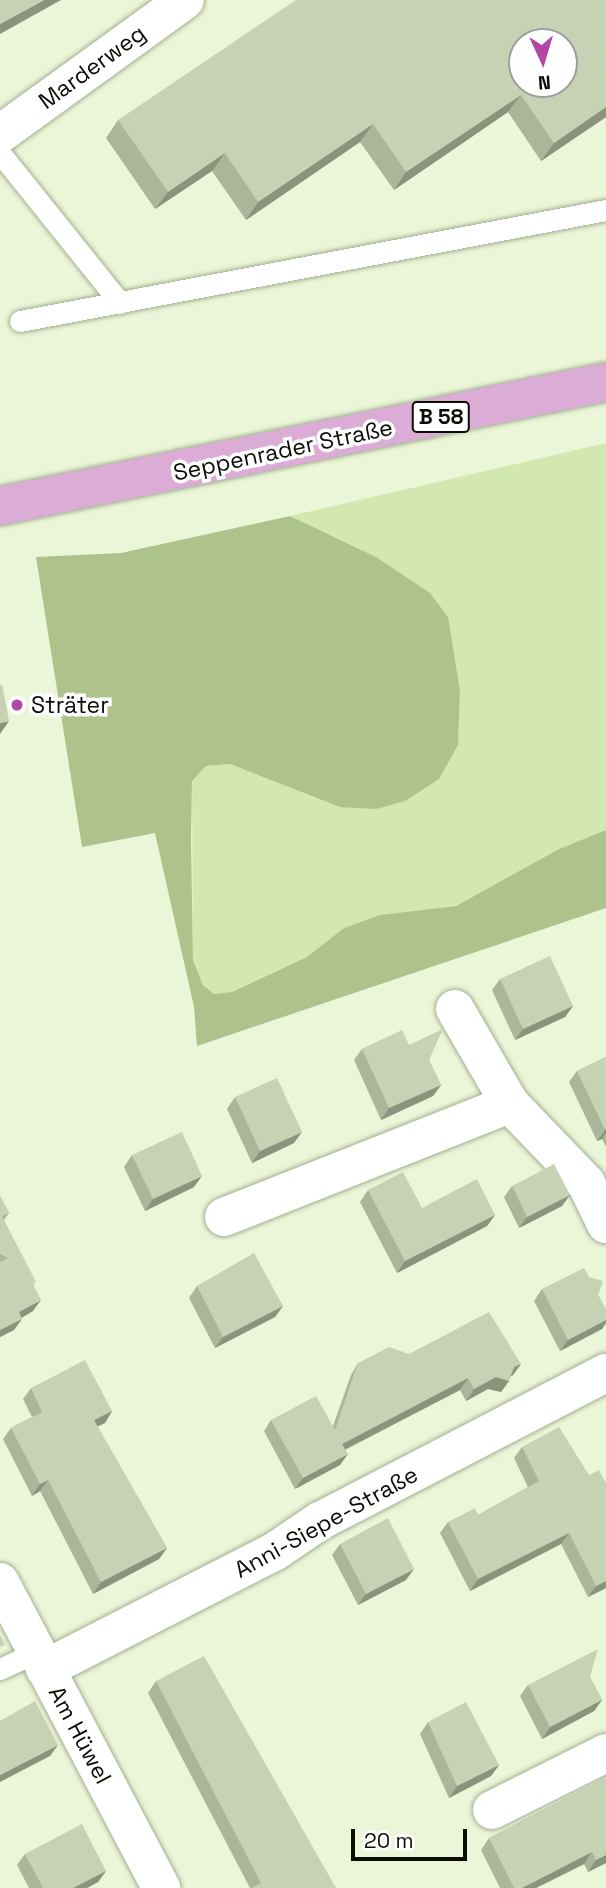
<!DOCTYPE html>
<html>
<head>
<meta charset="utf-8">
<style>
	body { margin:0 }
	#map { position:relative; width:606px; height:1888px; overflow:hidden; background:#eaf6d7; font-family:"Space Grotesk",sans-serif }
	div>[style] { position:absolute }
	.green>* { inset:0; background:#d3e8b1 }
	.forest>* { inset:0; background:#aec28b }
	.roads { filter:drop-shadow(0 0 2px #a3ae91) drop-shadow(0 0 2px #a3ae91) }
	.lane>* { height:21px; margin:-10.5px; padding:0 10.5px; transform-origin:10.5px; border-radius:10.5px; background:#fff }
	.street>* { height:38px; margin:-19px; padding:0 19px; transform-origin:19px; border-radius:19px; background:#fff }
	.primary>* { height:38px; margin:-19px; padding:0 19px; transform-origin:19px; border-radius:19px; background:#dbacd5 }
	.wall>* { inset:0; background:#aab59a }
	.shaded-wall>* { inset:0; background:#8b937d }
	.building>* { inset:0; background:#c6d2b3 }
	.dots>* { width:19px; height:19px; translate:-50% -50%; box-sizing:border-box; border:4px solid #fefefe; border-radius:50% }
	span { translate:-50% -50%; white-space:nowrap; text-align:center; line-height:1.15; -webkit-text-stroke:7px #fefefe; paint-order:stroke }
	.shield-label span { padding:2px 5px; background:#fefefe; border:2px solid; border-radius:5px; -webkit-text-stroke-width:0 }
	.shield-label { font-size:21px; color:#0a0d04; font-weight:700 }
	.street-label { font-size:23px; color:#0a0d04 }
	.poi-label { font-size:23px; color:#0a0d04 }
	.left { translate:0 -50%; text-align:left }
	.north { position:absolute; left:508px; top:28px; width:70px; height:70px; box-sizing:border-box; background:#fefefe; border:2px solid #9c9e9a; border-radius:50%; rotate:176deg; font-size:19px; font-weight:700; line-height:28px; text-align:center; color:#0a0d04 }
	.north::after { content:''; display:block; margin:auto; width:24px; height:32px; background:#b247a8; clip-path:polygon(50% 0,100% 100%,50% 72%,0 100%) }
	.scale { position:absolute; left:351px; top:1829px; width:116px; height:32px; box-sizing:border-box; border:4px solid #0a0d04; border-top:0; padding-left:9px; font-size:21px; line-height:24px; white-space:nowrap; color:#0a0d04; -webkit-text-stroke:5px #fefefe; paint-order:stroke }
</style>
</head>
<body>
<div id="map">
	<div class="green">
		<i style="clip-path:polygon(606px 443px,606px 830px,559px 849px,456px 906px,380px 915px,344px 928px,307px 957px,232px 992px,214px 994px,203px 985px,193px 960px,192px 780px,206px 766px,230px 764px,340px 807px,438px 779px,458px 744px,460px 691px,376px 557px,290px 516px)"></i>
	</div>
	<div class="forest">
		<i style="clip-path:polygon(290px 516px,376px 557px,430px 593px,448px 617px,460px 691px,458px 745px,439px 779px,405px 801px,376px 809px,340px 807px,230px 764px,206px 766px,192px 781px,191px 839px,193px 960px,203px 985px,214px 994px,232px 992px,307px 957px,344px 928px,380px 915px,456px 906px,559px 849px,606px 830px,606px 908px,197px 1046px,194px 1007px,155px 833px,82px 847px,36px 557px,121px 553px)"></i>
	</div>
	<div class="roads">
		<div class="lane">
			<i style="left:0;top:153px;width:192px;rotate:51.3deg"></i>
			<i style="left:20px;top:321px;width:596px;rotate:-10.73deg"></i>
			<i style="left:0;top:1669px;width:40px;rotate:-25deg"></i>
		</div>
		<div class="street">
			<i style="left:0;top:134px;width:228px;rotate:-35.9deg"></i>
			<i style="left:455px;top:1009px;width:110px;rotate:59.9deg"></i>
			<i style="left:510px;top:1104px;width:110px;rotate:46.1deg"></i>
			<i style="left:586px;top:1183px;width:46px;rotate:64deg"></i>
			<i style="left:224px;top:1217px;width:308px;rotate:-21.6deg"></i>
			<i style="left:0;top:1582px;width:346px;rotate:62.2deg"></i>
			<i style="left:45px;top:1669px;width:257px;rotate:-27.1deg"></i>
			<i style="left:274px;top:1552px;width:55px;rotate:-34deg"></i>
			<i style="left:320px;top:1521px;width:322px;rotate:-27.4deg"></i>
			<i style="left:492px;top:1810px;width:127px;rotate:-26.6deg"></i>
		</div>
		<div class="primary">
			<i style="left:0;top:506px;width:619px;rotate:-11.56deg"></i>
		</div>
	</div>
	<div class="wall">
		<i style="clip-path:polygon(606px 0,606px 117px,541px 161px,508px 112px,394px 190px,360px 142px,246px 220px,212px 171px,155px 209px,106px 138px,118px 120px)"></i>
		<i style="clip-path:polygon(500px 979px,573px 1006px,565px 1017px,515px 1040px,492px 990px)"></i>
		<i style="clip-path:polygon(409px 1045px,429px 1060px,441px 1085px,433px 1096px,381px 1120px,354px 1060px,362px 1049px)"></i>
		<i style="clip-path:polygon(606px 1057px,606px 1147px,602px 1139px,597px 1141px,569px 1082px,577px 1071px)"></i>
		<i style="clip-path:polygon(235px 1097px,294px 1143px,252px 1163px,227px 1109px)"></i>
		<i style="clip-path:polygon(132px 1155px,194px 1187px,145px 1211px,124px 1167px)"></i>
		<i style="clip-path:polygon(512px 1186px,570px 1195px,562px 1206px,519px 1228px,504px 1197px)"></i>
		<i style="clip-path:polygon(368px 1190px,422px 1208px,495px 1215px,487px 1226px,397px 1273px,360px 1202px)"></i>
		<i style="clip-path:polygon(0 1196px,9px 1213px,4px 1220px,34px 1285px,33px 1311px,21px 1318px,14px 1330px,0 1337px)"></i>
		<i style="clip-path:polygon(197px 1286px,283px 1306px,275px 1317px,215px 1348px,189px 1298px)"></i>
		<i style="clip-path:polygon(542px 1289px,598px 1295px,606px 1310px,606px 1323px,602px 1329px,560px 1351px,534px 1301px)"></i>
		<i style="clip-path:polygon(409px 1354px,521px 1364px,513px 1375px,511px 1376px,509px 1381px,501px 1392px,488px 1389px,466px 1401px,460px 1390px,345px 1450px,340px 1465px,295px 1489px,264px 1431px,271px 1420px,333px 1426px,351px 1375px,358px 1363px)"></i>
		<i style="clip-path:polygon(31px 1388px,112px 1411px,105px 1423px,97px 1426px,167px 1548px,159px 1559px,93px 1594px,40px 1491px,32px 1496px,3px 1439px,11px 1428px,32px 1417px,23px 1399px)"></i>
		<i style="clip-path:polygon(522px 1447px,606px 1483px,606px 1588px,588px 1597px,561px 1544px,470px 1591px,440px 1533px,448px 1522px,478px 1515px,528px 1487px,514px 1458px)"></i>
		<i style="clip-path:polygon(340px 1544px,406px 1580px,358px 1605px,332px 1555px)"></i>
		<i style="clip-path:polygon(590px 1677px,602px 1700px,594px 1711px,542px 1739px,520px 1696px,528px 1685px)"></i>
		<i style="clip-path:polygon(156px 1681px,336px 1888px,250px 1888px,148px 1693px)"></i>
		<i style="clip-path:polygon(428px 1722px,499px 1765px,491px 1776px,449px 1798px,420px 1734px)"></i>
		<i style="clip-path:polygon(606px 1777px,606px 1863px,588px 1872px,584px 1864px,536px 1888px,500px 1888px,481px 1850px,489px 1838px)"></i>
		<i style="clip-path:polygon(25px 1854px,106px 1871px,98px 1882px,87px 1888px,29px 1888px,17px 1865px)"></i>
	</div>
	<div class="shaded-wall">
		<i style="clip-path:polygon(44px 0,61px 0,0 34px,0 24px)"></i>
		<i style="clip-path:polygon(521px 95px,508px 112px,394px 190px,406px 172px)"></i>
		<i style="clip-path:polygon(606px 107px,606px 117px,541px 161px,554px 143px)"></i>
		<i style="clip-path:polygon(373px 124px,360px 142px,246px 220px,258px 202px)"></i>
		<i style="clip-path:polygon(225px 153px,212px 171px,155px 209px,168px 192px)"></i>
		<i style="clip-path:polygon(9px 721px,0 734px,0 723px)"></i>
		<i style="clip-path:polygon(573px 1006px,565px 1017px,515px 1040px,523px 1029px)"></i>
		<i style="clip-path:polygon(441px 1085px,433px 1096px,381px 1120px,389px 1108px)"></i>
		<i style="clip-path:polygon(606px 1129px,606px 1133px,602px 1139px,597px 1141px)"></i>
		<i style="clip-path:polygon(302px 1132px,294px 1143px,252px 1163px,260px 1151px)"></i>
		<i style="clip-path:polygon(202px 1176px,194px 1187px,145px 1211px,153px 1199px)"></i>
		<i style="clip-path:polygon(570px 1195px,562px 1206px,519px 1228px,527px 1217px)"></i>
		<i style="clip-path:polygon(495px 1215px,487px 1226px,397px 1273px,405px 1261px)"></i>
		<i style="clip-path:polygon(41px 1300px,33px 1311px,11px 1324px,19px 1312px)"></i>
		<i style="clip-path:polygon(283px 1306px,275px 1317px,215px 1348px,223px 1337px)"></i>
		<i style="clip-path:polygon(22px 1319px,14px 1330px,0 1337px,0 1330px)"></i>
		<i style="clip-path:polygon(606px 1320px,606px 1323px,602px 1329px,560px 1351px,568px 1340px)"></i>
		<i style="clip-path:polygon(521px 1364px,513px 1375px,506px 1379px,514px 1367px)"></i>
		<i style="clip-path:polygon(496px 1377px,509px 1381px,501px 1392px,488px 1389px,466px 1401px,474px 1389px)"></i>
		<i style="clip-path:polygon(468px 1378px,460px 1390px,334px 1455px,342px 1444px)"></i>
		<i style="clip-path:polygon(112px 1411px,105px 1423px,86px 1432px,94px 1420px)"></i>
		<i style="clip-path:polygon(348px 1454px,340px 1465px,295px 1489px,303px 1478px)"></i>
		<i style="clip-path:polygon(48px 1480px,40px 1491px,32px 1496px,40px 1484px)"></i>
		<i style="clip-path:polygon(569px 1533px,561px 1544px,470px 1591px,478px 1579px)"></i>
		<i style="clip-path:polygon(167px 1548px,159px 1559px,93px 1594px,101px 1582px)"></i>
		<i style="clip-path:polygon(414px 1569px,406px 1580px,358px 1605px,366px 1594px)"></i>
		<i style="clip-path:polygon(606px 1581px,606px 1588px,588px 1597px,596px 1586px)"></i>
		<i style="clip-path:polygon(602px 1700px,594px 1711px,542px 1739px,550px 1727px)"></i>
		<i style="clip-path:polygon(58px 1745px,50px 1756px,0 1782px,0 1775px)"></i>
		<i style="clip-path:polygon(499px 1765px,491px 1776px,449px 1798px,457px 1786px)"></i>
		<i style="clip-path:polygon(592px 1852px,584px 1864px,536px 1888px,522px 1888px)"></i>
		<i style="clip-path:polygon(606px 1855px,606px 1863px,588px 1872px,596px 1860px)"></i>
		<i style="clip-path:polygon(106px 1871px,98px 1882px,87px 1888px,73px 1888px)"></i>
	</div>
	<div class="building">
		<i style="clip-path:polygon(0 0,44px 0,0 24px)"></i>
		<i style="clip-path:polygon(evenodd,296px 0,606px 0,606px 107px,554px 143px,521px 95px,406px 172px,373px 124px,258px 202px,225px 153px,168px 192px,118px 120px,296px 0,522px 42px,564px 42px,564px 84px,522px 84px,522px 42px)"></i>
		<i style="clip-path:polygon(2px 684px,9px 721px,0 723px,0 685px)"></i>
		<i style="clip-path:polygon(550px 956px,573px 1006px,523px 1029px,500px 979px)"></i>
		<i style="clip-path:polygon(443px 1029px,429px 1060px,441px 1085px,389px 1108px,362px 1049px,402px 1030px,409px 1045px)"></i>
		<i style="clip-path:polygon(606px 1057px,606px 1129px,605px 1130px,577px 1071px)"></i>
		<i style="clip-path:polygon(277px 1078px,302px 1132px,260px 1151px,235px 1097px)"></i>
		<i style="clip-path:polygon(182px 1132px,202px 1176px,153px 1199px,132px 1155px)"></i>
		<i style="clip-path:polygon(554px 1164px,570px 1195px,527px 1217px,512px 1186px)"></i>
		<i style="clip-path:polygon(403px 1172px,422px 1208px,477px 1179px,495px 1215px,405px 1261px,368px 1190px)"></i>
		<i style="clip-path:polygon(0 1196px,9px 1213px,2px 1216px,36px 1282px,33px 1284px,41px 1300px,19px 1312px,22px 1319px,0 1330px,0 1262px,8px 1258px,0 1254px)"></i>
		<i style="clip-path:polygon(254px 1253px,283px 1306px,223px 1337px,197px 1286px)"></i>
		<i style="clip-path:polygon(584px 1268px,589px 1277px,603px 1281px,598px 1295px,606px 1310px,606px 1320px,568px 1340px,542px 1289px)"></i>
		<i style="clip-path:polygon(489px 1312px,521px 1364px,514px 1367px,509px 1381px,496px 1377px,474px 1389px,468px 1378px,342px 1444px,348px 1454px,303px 1478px,271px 1420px,316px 1396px,335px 1430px,358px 1363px,389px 1347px,409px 1354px)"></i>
		<i style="clip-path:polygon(85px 1360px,112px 1411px,94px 1420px,167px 1548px,101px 1582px,48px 1480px,40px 1484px,11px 1428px,42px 1412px,31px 1388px)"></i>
		<i style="clip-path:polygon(559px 1427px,589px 1475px,599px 1470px,606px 1483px,606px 1581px,596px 1586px,569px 1533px,478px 1579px,448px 1522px,475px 1508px,478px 1515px,539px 1481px,522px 1447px)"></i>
		<i style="clip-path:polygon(388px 1518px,414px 1569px,366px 1594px,340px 1544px)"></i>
		<i style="clip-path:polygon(0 1635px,5px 1645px,0 1647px)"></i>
		<i style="clip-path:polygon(598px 1649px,590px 1677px,602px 1700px,550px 1727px,528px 1685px)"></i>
		<i style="clip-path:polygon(204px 1656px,336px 1888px,251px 1888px,261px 1883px,156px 1681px)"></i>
		<i style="clip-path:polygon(35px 1701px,58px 1745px,0 1775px,0 1721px)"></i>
		<i style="clip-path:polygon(466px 1702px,499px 1765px,457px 1786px,428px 1722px)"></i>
		<i style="clip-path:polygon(606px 1777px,606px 1855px,596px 1860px,592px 1852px,522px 1888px,514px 1888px,489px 1838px)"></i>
		<i style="clip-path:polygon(82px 1824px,106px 1871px,73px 1888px,43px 1888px,25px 1854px)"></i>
	</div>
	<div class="dots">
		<i style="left:17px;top:705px;background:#b247a8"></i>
	</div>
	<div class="shield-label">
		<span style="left:441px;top:417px">B 58</span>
	</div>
	<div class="street-label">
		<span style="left:92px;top:67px;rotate:-36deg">Marderweg</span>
		<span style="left:283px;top:450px;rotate:-12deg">Seppenrader Straße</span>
		<span style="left:326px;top:1522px;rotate:-29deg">Anni-Siepe-Straße</span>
		<span style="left:80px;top:1735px;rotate:62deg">Am Hüwel</span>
	</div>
	<div class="poi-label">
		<span class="left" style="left:31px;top:705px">Sträter</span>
	</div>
	<div class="north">N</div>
	<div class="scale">20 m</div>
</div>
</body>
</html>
